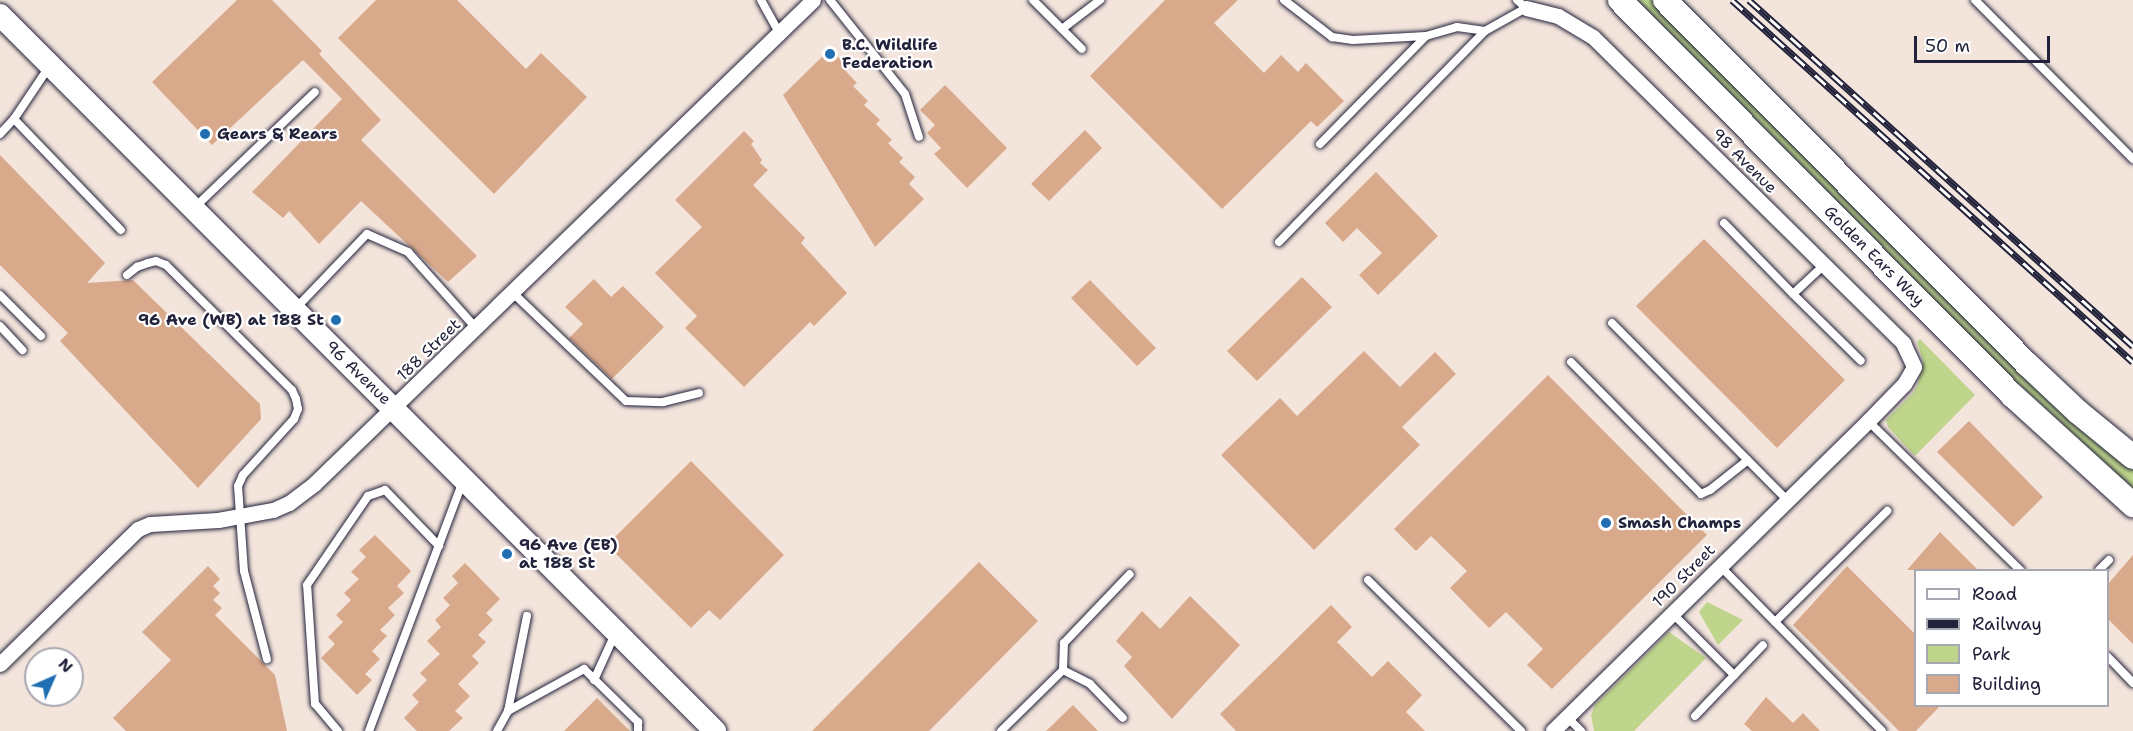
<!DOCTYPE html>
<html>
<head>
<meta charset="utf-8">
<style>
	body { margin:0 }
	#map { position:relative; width:2133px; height:731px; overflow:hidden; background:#fff; font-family:"Shantell Sans",sans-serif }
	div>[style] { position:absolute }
	.built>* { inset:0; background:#f4e5dc }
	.green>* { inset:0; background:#bed58b }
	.building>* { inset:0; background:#d9a98b }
	.roads { filter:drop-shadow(0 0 2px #22223b) drop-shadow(0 0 2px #22223b) }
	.service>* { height:8px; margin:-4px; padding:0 4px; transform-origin:4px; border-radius:4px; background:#fff }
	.minor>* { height:15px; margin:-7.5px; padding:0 7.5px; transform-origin:7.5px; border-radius:7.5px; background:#fff }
	.secondary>* { height:22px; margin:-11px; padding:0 11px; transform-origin:11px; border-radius:11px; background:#fff }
	.primary>* { height:24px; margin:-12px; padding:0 12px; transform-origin:12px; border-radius:12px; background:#fff }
	.rail>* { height:7px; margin-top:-3.5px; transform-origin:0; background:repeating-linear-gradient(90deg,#fff 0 14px,#22223b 0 28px); box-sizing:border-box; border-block:2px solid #22223b }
	.dots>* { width:16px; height:16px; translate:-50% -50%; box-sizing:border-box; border:3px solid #fff; border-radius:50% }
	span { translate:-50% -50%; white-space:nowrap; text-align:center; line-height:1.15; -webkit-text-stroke:4.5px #fff; paint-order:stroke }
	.poi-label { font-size:16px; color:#22223b; font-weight:700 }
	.left { translate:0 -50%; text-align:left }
	.right { translate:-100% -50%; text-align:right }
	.street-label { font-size:16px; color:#22223b }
	.legend { position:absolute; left:1914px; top:569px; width:195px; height:138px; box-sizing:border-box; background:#fff; border:2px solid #a7a7b1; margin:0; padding:8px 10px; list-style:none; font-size:18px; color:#22223b }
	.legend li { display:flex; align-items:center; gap:12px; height:30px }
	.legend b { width:30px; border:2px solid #a7a7b1 }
	.north { position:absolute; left:24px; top:647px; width:60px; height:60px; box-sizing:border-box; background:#fff; border:2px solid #a7a7b1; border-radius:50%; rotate:45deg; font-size:16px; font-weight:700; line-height:24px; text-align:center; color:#22223b }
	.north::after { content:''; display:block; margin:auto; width:21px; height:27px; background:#1f6fb2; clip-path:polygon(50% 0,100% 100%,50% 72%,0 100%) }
	.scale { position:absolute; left:1914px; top:36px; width:136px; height:27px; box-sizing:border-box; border:3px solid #22223b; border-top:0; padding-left:8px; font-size:18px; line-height:21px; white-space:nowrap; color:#22223b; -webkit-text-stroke:4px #fff; paint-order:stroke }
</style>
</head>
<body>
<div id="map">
	<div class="built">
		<i style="clip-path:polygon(evenodd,0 0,2133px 0,2133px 731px,0 731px,0 0,1916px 570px,2108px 570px,2108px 706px,1916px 706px,1916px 570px,0 0,36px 659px,72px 659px,72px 695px,36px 695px,36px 659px)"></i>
	</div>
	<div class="green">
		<i style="clip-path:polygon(1638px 0,1652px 0,2076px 424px,2133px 470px,2133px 489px,2008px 374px)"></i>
		<i style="clip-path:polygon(1920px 339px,1975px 395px,1915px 456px,1888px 427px,1886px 420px,1914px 392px,1918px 384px,1923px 361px,1917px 342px)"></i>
		<i style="clip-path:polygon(1707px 602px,1743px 620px,1718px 645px,1699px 612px)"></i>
		<i style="clip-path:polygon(1669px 632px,1706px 658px,1634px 731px,1594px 731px,1591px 715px,1595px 705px)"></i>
	</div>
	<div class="building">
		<i style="clip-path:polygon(237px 0,272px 0,322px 51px,319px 54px,381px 120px,361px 140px,477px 256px,448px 282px,361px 201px,319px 244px,289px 211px,283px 218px,252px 192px,342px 99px,303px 60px,212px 145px,152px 82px)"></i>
		<i style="clip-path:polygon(376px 0,457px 0,526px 69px,541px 53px,587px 97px,494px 194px,338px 38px)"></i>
		<i style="clip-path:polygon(1165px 0,1238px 0,1214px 23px,1264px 73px,1281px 55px,1298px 72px,1306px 63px,1344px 101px,1317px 127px,1311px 121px,1222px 209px,1090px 76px)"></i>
		<i style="clip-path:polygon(830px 49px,845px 64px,842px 67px,857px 83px,853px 86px,868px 101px,864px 105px,880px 120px,876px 124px,892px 140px,888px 143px,903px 158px,899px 162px,915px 177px,909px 184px,924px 199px,875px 247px,783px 95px)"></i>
		<i style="clip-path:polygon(945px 85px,1007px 148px,967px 188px,934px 154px,941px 148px,927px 133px,935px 125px,920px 110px)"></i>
		<i style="clip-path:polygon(1085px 130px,1102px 148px,1049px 201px,1031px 184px)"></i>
		<i style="clip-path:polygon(744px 131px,754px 141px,751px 144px,762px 160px,760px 163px,768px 170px,753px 185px,805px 238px,801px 243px,847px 293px,814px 326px,810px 322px,744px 387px,685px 328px,697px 316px,655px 273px,702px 227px,675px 200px)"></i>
		<i style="clip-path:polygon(0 155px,105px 263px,87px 283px,133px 280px,260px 404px,261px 419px,198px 488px,60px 341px,68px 333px,0 265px)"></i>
		<i style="clip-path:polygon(1376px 172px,1438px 236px,1378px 295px,1359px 275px,1382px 253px,1357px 228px,1343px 242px,1325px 223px)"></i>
		<i style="clip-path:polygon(1704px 239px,1845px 380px,1777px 448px,1636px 306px)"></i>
		<i style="clip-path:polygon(1302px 277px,1332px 307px,1257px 381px,1227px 351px)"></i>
		<i style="clip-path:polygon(594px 279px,611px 297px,623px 286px,664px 327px,612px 379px,569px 338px,583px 324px,565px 307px)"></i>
		<i style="clip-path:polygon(1090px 280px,1156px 348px,1137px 366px,1071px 298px)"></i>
		<i style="clip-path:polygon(1364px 351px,1400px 387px,1435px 352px,1456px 374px,1402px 427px,1420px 445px,1314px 550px,1221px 455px,1280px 398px,1297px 416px)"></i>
		<i style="clip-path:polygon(1548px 375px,1707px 535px,1552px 689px,1527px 665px,1543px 649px,1506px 612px,1489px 628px,1450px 588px,1467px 571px,1431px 536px,1416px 551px,1394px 529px)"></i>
		<i style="clip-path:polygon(1969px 421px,2043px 497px,2013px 527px,1937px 452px)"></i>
		<i style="clip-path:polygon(691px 461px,784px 555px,720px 620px,709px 610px,691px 628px,607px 545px)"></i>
		<i style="clip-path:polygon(1940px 532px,1978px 570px,1907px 570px)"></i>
		<i style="clip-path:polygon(375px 535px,411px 571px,397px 586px,404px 593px,388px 608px,395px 615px,380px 630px,387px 636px,372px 651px,380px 659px,365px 674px,372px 680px,357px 695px,321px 658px,335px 644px,328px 637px,343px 622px,336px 615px,351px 600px,344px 593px,359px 579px,351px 572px,366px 557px,359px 550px)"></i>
		<i style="clip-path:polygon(2133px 555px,2133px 644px,2108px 619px,2108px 584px)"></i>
		<i style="clip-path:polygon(979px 562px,1038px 621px,929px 731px,812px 731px)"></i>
		<i style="clip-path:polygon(465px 563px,500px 599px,486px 613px,493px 620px,478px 635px,486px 642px,472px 656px,479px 663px,458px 684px,470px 696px,455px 711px,463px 718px,449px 731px,417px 731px,404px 718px,419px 702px,412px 695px,427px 680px,420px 673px,440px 654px,427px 641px,441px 627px,435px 620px,450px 605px,443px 598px,458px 583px,452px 576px)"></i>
		<i style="clip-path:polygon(208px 566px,220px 579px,213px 586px,220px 593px,213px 600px,222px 608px,215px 615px,275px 675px,287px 731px,126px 731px,113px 718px,171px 660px,142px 632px)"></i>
		<i style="clip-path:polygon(1847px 566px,1916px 635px,1916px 705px,1941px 705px,1916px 731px,1899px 731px,1793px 625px)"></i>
		<i style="clip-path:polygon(1190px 596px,1240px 645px,1172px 719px,1124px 666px,1132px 657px,1116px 641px,1142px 611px,1160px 629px)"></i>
		<i style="clip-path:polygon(1331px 605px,1352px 627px,1337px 642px,1372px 677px,1388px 661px,1422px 695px,1406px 712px,1425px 731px,1236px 731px,1220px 714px)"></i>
		<i style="clip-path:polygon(1766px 697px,1793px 723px,1803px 713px,1820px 731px,1752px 731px,1744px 724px)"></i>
		<i style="clip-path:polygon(597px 698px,630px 731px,564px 731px)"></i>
		<i style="clip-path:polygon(1073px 705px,1098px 731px,1046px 731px)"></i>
	</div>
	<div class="roads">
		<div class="service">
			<i style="left:761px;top:0;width:38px;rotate:61deg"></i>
			<i style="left:830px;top:0;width:120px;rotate:51.4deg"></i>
			<i style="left:905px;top:94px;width:45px;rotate:72deg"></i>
			<i style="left:1033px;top:0;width:69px;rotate:45deg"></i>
			<i style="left:1284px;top:0;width:61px;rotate:37.6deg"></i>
			<i style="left:1332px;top:37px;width:21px;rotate:8deg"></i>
			<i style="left:1353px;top:40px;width:73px;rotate:-3.1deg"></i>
			<i style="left:1426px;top:36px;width:32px;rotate:-16deg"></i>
			<i style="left:1457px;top:27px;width:28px;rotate:8deg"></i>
			<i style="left:1485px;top:31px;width:47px;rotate:-29.3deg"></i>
			<i style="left:1526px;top:8px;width:12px;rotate:-138deg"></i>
			<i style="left:1975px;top:0;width:224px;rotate:45.2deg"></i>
			<i style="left:1062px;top:29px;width:48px;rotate:-37.3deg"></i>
			<i style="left:14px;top:119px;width:154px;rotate:46.1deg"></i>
			<i style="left:0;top:134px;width:21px;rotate:-47deg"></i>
			<i style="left:14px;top:119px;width:63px;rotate:-56.1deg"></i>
			<i style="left:1320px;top:144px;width:151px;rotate:-45.5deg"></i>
			<i style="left:195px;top:207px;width:166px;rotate:-43.8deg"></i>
			<i style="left:1724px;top:223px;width:99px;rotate:45.8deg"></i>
			<i style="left:1793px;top:294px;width:42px;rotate:-43.1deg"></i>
			<i style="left:1279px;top:242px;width:295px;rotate:-45.7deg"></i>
			<i style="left:127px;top:275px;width:13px;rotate:-39deg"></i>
			<i style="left:137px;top:267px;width:12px;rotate:-20deg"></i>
			<i style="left:148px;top:263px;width:8px;rotate:-14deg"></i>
			<i style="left:156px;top:261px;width:11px;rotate:22deg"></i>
			<i style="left:166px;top:265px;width:177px;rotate:44.8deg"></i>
			<i style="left:292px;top:390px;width:10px;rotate:66deg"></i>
			<i style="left:296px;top:399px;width:10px;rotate:79deg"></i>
			<i style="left:298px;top:409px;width:11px;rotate:112deg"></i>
			<i style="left:294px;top:419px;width:76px;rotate:132.3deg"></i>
			<i style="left:243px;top:475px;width:12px;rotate:114deg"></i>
			<i style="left:238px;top:486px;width:85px;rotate:86deg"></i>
			<i style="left:244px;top:571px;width:91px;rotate:75.4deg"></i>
			<i style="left:513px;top:293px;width:156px;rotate:43.7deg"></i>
			<i style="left:626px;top:401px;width:37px;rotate:2deg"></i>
			<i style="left:663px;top:402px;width:37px;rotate:-14deg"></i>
			<i style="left:1793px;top:294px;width:95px;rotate:44.6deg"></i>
			<i style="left:0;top:295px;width:58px;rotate:45deg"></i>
			<i style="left:297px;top:307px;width:101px;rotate:-46.2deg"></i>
			<i style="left:367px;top:234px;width:45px;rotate:23.7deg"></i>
			<i style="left:408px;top:252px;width:102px;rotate:48.2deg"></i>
			<i style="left:1612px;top:323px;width:249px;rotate:45.3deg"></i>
			<i style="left:0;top:326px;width:33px;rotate:47deg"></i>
			<i style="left:1571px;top:362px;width:185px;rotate:45.4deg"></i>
			<i style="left:1701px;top:494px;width:10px;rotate:-24deg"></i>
			<i style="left:1710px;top:490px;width:48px;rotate:-38.3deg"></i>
			<i style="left:1868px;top:421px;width:213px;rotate:44.4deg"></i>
			<i style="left:1720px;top:566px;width:231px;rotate:45.5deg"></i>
			<i style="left:2099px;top:570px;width:14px;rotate:-45deg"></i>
			<i style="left:1368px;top:580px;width:215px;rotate:44.6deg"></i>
			<i style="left:1672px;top:613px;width:88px;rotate:45deg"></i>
			<i style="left:1775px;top:622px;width:158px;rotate:-44.7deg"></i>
			<i style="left:2108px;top:657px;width:36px;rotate:46deg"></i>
			<i style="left:1063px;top:670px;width:30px;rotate:27deg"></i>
			<i style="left:1090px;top:684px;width:47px;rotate:45.9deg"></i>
			<i style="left:594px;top:680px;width:51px;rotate:-65.5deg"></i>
			<i style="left:508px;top:711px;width:97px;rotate:-78.7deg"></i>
			<i style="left:1695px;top:716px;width:98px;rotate:-46.2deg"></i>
			<i style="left:1567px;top:717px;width:20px;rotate:45deg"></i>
			<i style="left:338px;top:731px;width:35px;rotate:-130deg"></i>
			<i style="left:315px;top:704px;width:119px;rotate:-93.8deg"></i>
			<i style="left:307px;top:585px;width:108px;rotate:-55.6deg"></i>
			<i style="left:368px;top:496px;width:18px;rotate:-19deg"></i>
			<i style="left:385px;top:490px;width:78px;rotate:46deg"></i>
			<i style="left:369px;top:731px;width:264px;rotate:-69.4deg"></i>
			<i style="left:497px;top:731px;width:23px;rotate:-61deg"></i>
			<i style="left:508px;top:711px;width:87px;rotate:-28.9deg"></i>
			<i style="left:584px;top:669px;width:76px;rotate:44.5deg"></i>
			<i style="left:638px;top:722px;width:9px;rotate:90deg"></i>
			<i style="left:1001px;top:731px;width:87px;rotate:-44.5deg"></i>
			<i style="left:1063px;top:670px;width:27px;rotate:-88deg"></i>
			<i style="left:1064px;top:643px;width:95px;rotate:-46.3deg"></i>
		</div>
		<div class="minor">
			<i style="left:1526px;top:8px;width:33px;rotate:14deg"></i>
			<i style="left:1558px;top:16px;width:41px;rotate:31deg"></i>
			<i style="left:1593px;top:37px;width:436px;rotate:44.6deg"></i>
			<i style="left:1903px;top:343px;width:26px;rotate:65deg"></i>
			<i style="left:1914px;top:367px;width:20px;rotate:120deg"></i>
			<i style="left:1904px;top:384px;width:52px;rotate:134.2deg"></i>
			<i style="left:1868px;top:421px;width:442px;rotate:135.5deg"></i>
			<i style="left:0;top:664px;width:193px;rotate:-44.4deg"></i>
			<i style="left:138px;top:529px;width:13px;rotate:-23deg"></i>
			<i style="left:150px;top:524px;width:68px;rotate:-3.4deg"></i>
			<i style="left:218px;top:520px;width:56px;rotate:-10.3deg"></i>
			<i style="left:273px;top:510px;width:17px;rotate:-24deg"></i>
			<i style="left:289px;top:503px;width:31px;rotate:-37deg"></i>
			<i style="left:314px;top:484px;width:695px;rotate:-44.13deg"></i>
		</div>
		<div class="secondary">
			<i style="left:0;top:15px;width:1012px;rotate:45.04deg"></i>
		</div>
		<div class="primary">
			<i style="left:1620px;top:0;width:556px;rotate:45.22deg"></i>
			<i style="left:2012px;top:395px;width:164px;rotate:42.3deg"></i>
			<i style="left:1665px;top:0;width:513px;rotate:45.16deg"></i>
			<i style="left:2027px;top:364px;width:70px;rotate:43.3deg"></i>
			<i style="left:2078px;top:412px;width:71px;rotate:39.3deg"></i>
		</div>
	</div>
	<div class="rail">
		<i style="left:1732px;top:0;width:540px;rotate:42.07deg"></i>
		<i style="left:1749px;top:0;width:517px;rotate:42.02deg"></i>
	</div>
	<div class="dots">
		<i style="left:830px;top:54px;background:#1f6fb2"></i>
		<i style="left:205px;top:134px;background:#1f6fb2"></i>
		<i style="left:336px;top:320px;background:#1f6fb2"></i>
		<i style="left:1606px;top:523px;background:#1f6fb2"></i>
		<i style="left:507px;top:554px;background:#1f6fb2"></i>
	</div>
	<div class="poi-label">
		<span class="left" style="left:842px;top:54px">B.C. Wildlife<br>Federation</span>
		<span class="left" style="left:217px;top:134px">Gears &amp; Rears</span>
		<span class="right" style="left:324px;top:320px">96 Ave (WB) at 188 St</span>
		<span class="left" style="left:1618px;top:523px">Smash Champs</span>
		<span class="left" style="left:519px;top:554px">96 Ave (EB)<br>at 188 St</span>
	</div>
	<div class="street-label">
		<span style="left:1744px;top:161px;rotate:45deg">98 Avenue</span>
		<span style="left:1874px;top:256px;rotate:45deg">Golden Ears Way</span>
		<span style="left:429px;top:350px;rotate:-44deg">188 Street</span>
		<span style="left:358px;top:373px;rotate:44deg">96 Avenue</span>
		<span style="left:1684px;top:576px;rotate:-45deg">190 Street</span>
	</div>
	<ul class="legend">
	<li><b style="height:8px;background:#fff"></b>Road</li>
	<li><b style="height:8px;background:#22223b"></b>Railway</li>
	<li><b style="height:16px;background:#bed58b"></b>Park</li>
	<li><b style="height:16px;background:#d9a98b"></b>Building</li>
	</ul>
	<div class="north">N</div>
	<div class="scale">50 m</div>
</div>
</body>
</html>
